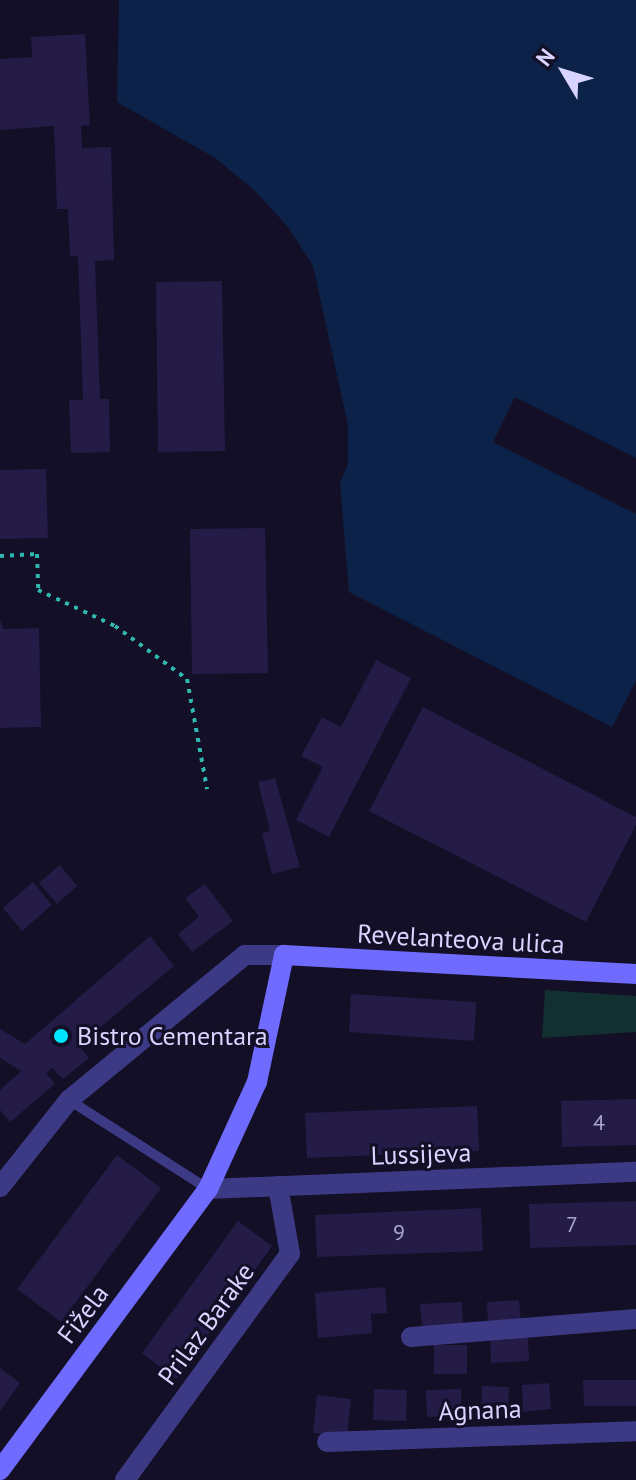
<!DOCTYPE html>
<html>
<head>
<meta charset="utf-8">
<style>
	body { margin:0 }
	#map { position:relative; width:636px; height:1480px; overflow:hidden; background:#130f26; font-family:"PT Sans",sans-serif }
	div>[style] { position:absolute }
	.green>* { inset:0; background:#12302f }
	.water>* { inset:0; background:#0c2248 }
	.building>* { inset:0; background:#241b47 }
	.path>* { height:4px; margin-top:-2px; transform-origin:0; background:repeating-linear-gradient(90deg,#2fb8b0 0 4px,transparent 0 10px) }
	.service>* { height:10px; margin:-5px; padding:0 5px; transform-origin:5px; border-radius:5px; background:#3d3a85 }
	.minor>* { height:20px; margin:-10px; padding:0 10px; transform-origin:10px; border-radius:10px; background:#3d3a85 }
	.secondary>* { height:20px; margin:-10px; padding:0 10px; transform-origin:10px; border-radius:10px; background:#6f6bff }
	.dots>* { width:22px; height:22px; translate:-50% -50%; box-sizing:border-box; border:4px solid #130f26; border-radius:50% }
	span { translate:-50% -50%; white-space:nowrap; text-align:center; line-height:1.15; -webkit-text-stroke:6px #130f26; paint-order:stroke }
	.number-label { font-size:22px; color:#aca6d1 }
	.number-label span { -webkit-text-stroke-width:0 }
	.street-label { font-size:26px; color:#d9d4ff }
	.poi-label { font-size:26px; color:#d9d4ff }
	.left { translate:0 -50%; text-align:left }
	.north { position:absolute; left:524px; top:32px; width:80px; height:80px; -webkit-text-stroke:6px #130f26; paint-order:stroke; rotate:308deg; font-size:22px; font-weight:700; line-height:32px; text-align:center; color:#d9d4ff }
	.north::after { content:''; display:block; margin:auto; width:28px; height:36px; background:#d9d4ff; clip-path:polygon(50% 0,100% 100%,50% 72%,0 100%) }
</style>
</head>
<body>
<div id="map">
	<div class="green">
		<i style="clip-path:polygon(545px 990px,636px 996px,636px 1032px,542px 1038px)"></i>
	</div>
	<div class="water">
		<i style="clip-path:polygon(119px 0,636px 0,636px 458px,515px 397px,493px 442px,636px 514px,636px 681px,612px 727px,349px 592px,340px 483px,348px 464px,348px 425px,313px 266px,288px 227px,254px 190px,215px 158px,117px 102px)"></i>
	</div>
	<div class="building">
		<i style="clip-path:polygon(85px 34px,90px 125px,81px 126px,82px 148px,111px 147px,114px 260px,95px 261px,100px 399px,109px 399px,110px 452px,71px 453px,69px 400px,83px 400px,78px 256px,70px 256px,68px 209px,57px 209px,54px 126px,0 130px,0 59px,32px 57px,31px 37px)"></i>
		<i style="clip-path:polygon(222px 281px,225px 451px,158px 452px,156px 282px)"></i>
		<i style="clip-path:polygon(46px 469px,48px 538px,0 539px,0 470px)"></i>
		<i style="clip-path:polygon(265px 528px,268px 673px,192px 674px,190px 529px)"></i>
		<i style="clip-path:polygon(0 619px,3px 629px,39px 628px,41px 727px,0 728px)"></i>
		<i style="clip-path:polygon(376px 660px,411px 678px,329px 837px,296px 820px,323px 767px,301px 756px,322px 717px,341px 727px)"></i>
		<i style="clip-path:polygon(423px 707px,636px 817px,636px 825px,586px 922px,369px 811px)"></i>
		<i style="clip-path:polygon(275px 778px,300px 867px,272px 874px,262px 833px,270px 831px,258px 782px)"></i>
		<i style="clip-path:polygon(60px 865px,77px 886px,57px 904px,39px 883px)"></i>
		<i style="clip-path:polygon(33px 882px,52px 905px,22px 931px,3px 908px)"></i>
		<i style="clip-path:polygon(205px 884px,233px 921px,192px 952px,178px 934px,199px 917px,185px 898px)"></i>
		<i style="clip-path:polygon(150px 936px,174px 966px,79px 1045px,89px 1058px,63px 1079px,52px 1068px,46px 1073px,55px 1084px,10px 1122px,0 1110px,0 1090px,21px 1071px,0 1058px,0 1029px,25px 1044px)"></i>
		<i style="clip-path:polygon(351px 994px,476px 1002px,474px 1041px,349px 1032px)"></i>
		<i style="clip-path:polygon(636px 1099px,636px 1145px,562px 1147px,561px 1101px)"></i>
		<i style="clip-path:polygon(477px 1106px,479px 1151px,307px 1158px,305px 1113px)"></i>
		<i style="clip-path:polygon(117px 1155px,161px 1188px,61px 1322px,17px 1289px)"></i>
		<i style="clip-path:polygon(636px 1201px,636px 1245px,530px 1248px,529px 1204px)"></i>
		<i style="clip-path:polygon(481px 1208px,483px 1251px,317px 1257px,315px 1215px)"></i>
		<i style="clip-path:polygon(238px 1221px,272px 1246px,176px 1379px,142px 1353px)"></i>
		<i style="clip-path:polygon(385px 1287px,387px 1313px,371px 1314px,372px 1333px,318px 1338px,315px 1293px)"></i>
		<i style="clip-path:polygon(519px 1300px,521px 1323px,488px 1325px,487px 1302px)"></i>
		<i style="clip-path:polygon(462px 1302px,463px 1326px,422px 1328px,420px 1304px)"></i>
		<i style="clip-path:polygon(528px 1337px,529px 1361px,491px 1363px,490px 1338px)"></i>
		<i style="clip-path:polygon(434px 1345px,467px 1345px,467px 1374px,434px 1374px)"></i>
		<i style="clip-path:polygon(0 1368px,20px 1383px,0 1411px)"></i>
		<i style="clip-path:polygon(583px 1380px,636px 1380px,636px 1406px,584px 1406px)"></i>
		<i style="clip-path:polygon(549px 1383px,551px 1409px,523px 1412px,522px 1385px)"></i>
		<i style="clip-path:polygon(482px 1386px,509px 1387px,508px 1415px,481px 1414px)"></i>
		<i style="clip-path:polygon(374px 1389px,407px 1390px,406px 1421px,373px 1420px)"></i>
		<i style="clip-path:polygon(461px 1389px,462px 1416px,427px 1417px,426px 1390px)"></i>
		<i style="clip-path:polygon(317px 1395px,351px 1399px,347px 1436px,313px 1433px)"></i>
	</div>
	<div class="path">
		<i style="left:0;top:556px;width:37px;rotate:-3deg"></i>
		<i style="left:37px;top:554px;width:36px;rotate:88deg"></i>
		<i style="left:38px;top:590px;width:85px;rotate:25.1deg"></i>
		<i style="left:115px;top:626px;width:89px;rotate:36.4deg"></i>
		<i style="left:187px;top:679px;width:112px;rotate:79.7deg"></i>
	</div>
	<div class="service">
		<i style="left:69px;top:1100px;width:165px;rotate:32.6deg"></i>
	</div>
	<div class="minor">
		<i style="left:0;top:1187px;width:111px;rotate:-51.6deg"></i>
		<i style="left:69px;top:1100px;width:228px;rotate:-39.5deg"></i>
		<i style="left:245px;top:955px;width:39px"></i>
		<i style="left:208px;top:1189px;width:428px;rotate:-2.3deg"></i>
		<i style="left:411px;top:1337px;width:226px;rotate:-4.6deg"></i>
		<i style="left:327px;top:1442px;width:309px;rotate:-2deg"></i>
		<i style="left:125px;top:1480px;width:280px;rotate:-53.9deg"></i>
		<i style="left:290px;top:1254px;width:69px;rotate:-100deg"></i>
	</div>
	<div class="secondary">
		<i style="left:0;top:1470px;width:350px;rotate:-53.5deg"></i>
		<i style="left:208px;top:1189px;width:118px;rotate:-65.4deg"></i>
		<i style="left:257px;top:1082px;width:130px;rotate:-78deg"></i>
		<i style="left:284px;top:955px;width:353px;rotate:3.1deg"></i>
	</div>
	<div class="dots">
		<i style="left:61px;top:1036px;background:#00e5ff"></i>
	</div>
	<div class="number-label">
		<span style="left:599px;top:1123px">4</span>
		<span style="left:572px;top:1225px">7</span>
		<span style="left:399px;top:1233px">9</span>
	</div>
	<div class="street-label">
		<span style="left:461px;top:939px;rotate:3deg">Revelanteova ulica</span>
		<span style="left:421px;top:1154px;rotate:-2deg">Lussijeva</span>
		<span style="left:83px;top:1314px;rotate:-53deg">Fižela</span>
		<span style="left:206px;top:1324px;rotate:-54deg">Prilaz Barake</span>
		<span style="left:480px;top:1410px;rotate:-2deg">Agnana</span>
	</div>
	<div class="poi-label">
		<span class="left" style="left:77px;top:1036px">Bistro Cementara</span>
	</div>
	<div class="north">N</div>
</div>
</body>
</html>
